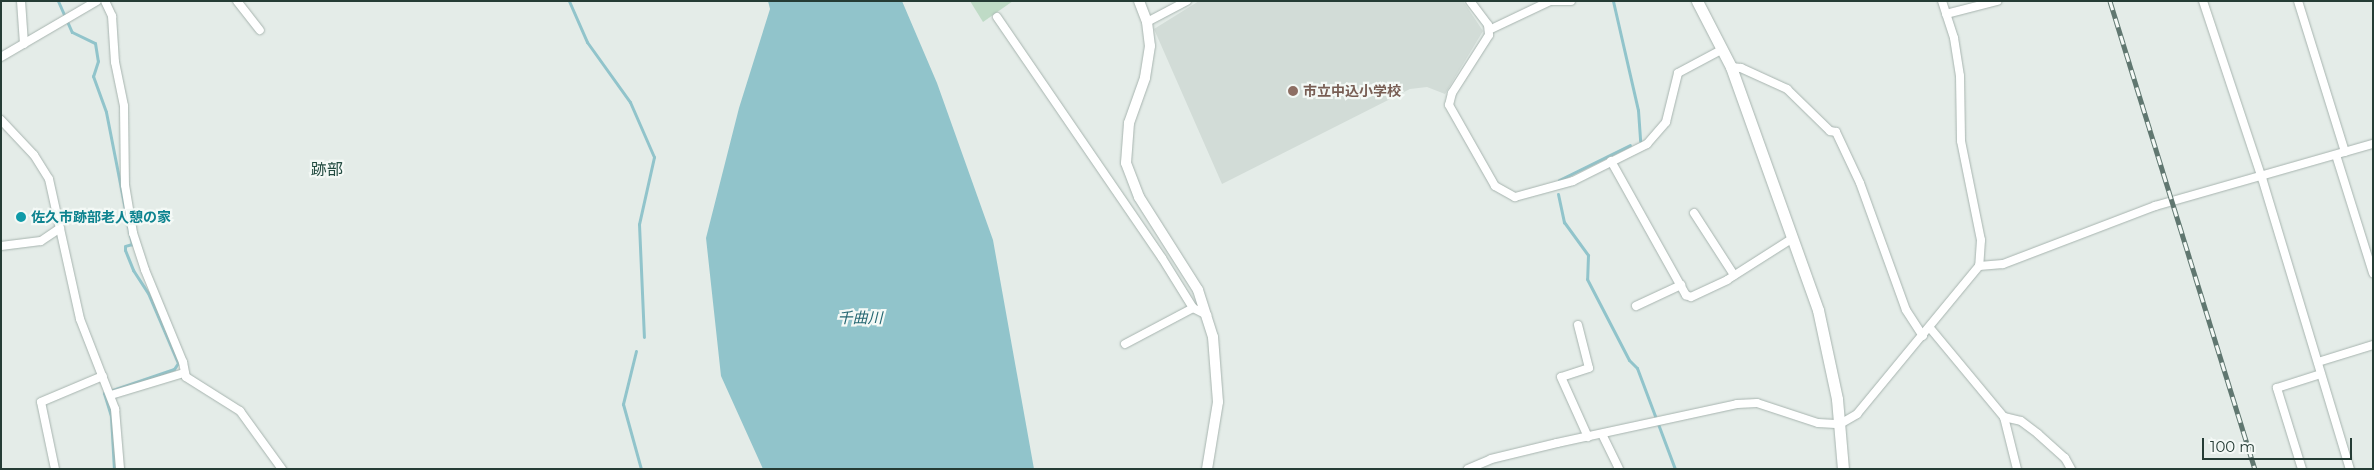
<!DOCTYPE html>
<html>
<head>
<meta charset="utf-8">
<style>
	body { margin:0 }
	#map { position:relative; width:2374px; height:470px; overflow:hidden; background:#e4ece8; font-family:Montserrat,"Noto Sans JP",sans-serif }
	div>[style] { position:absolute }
	.built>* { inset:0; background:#d2dcd7 }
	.green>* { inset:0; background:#bfdbc6 }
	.water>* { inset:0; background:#91c4cb }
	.stream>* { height:3px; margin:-1.5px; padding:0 1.5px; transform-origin:1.5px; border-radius:1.5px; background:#91c4cb }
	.roads { filter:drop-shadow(0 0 1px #a7b4af) drop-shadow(0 0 1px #a7b4af) }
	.minor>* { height:8px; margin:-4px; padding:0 4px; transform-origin:4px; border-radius:4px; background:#fff }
	.tertiary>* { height:10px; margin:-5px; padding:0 5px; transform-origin:5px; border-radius:5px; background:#fff }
	.secondary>* { height:11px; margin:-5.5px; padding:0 5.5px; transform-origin:5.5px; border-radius:5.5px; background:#fff }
	.rail>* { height:5px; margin-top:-2.5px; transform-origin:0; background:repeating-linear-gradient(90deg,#f4f9f6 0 9px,#607770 0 18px); box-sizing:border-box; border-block:1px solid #607770 }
	.dots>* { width:14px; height:14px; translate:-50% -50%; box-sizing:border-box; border:2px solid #f4f9f6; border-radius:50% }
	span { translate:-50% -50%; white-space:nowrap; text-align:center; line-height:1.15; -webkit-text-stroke:4.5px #f4f9f6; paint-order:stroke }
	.education-label { font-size:14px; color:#785e54; font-weight:700 }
	.left { translate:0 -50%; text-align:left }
	.culture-label { font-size:14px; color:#0d838f; font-weight:700 }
	.water-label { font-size:15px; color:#256772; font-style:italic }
	.quarter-label { font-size:16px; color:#234c41 }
	.frame { position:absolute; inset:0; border:2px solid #253c35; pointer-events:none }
	.scale { position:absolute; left:2202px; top:438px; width:150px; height:22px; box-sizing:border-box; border:2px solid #253c35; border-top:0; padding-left:6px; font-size:15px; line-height:18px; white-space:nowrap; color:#253c35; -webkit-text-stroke:4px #f4f9f6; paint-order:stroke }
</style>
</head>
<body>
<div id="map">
	<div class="built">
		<i style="clip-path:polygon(1199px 1px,1463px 1px,1483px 31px,1445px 94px,1427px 87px,1410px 89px,1222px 184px,1154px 29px)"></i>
	</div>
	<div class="green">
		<i style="clip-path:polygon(970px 1px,1013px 1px,983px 22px)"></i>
	</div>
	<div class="water">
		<i style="clip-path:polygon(768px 1px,902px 1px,937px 83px,993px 240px,1034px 469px,763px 469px,721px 376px,706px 238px,739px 108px,770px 9px)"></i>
	</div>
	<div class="stream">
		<i style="left:58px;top:1px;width:34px;rotate:66deg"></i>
		<i style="left:72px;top:32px;width:25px;rotate:26deg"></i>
		<i style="left:95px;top:43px;width:18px;rotate:81deg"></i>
		<i style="left:98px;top:61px;width:16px;rotate:108deg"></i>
		<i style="left:93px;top:76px;width:38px;rotate:70deg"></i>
		<i style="left:106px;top:112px;width:135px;rotate:78.9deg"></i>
		<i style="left:132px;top:244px;width:7px;rotate:164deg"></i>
		<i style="left:125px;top:246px;width:4px;rotate:90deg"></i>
		<i style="left:125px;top:250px;width:22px;rotate:68deg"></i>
		<i style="left:133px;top:270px;width:27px;rotate:57deg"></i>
		<i style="left:148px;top:293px;width:76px;rotate:66.8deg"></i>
		<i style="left:178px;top:363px;width:7px;rotate:124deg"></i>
		<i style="left:174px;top:369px;width:74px;rotate:161.1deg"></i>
		<i style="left:104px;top:393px;width:24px;rotate:73deg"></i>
		<i style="left:111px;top:416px;width:53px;rotate:86.8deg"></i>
		<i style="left:569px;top:1px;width:45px;rotate:66.3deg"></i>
		<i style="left:587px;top:42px;width:74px;rotate:54.4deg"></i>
		<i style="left:630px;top:102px;width:60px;rotate:66.4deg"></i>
		<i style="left:654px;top:157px;width:69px;rotate:102.6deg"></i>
		<i style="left:639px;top:224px;width:113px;rotate:87.5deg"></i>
		<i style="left:1613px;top:1px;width:112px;rotate:77.1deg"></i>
		<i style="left:1638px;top:110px;width:31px;rotate:86deg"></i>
		<i style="left:1559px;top:180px;width:79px;rotate:-26.2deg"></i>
		<i style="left:1558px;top:194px;width:29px;rotate:78deg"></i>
		<i style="left:1564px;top:222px;width:41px;rotate:54deg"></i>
		<i style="left:1588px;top:255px;width:24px;rotate:92deg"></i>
		<i style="left:1587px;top:279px;width:91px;rotate:62.6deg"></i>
		<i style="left:1629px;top:360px;width:11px;rotate:45deg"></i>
		<i style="left:1637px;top:368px;width:108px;rotate:69.4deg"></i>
		<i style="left:636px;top:351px;width:55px;rotate:103.8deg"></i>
		<i style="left:623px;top:404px;width:67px;rotate:74.5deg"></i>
	</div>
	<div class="roads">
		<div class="minor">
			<i style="left:21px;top:1px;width:43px;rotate:86deg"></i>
			<i style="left:105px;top:1px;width:17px;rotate:65deg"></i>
			<i style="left:112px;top:16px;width:46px;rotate:86.3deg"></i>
			<i style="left:115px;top:62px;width:45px;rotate:78.4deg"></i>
			<i style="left:124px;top:106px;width:79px;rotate:89.3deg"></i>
			<i style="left:125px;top:185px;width:49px;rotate:80.5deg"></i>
			<i style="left:133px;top:233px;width:39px;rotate:72deg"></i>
			<i style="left:145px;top:270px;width:100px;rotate:67.6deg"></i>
			<i style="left:183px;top:362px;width:15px;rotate:79deg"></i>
			<i style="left:186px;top:377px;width:64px;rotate:32.2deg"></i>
			<i style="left:240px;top:411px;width:72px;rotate:54.1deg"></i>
			<i style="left:237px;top:1px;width:37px;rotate:52deg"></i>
			<i style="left:1470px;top:1px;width:30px;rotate:53deg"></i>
			<i style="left:1488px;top:25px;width:10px;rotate:84deg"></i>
			<i style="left:1489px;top:35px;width:69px;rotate:122.5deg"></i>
			<i style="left:1452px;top:93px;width:12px;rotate:104deg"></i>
			<i style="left:1449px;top:105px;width:93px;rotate:60.4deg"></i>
			<i style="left:1495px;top:186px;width:23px;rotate:29deg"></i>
			<i style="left:1515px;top:197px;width:60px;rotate:-15.4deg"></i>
			<i style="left:1573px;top:181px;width:83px;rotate:-26.6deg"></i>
			<i style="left:1647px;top:144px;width:29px;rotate:-49deg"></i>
			<i style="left:1666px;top:122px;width:50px;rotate:-76.2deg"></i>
			<i style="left:1678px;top:73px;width:51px;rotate:-28.1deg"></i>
			<i style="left:1550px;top:1px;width:21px"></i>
			<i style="left:1942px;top:1px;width:39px;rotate:72deg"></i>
			<i style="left:1954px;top:38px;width:38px;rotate:81deg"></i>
			<i style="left:1960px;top:76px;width:65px;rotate:89.1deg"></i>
			<i style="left:1961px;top:141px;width:101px;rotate:78.6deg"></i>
			<i style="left:1981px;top:240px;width:26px;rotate:94deg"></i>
			<i style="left:2203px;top:1px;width:187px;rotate:71.6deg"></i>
			<i style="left:2262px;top:178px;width:304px;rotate:73.2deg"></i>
			<i style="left:2298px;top:1px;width:158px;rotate:72.7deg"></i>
			<i style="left:1946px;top:14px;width:53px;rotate:-14.3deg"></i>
			<i style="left:997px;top:17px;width:292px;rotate:55.6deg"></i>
			<i style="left:1162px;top:258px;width:59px;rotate:58.2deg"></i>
			<i style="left:1193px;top:308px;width:16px;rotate:27deg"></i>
			<i style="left:1147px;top:22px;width:45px;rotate:-27.7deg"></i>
			<i style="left:1489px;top:30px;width:68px;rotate:-25.4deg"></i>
			<i style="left:1px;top:57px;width:111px;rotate:-30.3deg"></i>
			<i style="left:1731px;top:67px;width:10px;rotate:6deg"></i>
			<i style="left:1741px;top:68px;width:51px;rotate:24.5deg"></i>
			<i style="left:1787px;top:89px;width:60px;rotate:44.3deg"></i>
			<i style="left:1830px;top:131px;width:6px;rotate:9deg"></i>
			<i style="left:1836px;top:132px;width:56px;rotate:64.8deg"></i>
			<i style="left:1860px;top:183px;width:135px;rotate:70.1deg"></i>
			<i style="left:1906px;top:310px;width:31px;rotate:57deg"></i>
			<i style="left:1px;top:120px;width:48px;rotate:46.7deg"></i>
			<i style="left:34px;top:155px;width:28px;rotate:58deg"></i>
			<i style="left:49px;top:179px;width:143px;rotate:77.5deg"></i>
			<i style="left:80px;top:319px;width:97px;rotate:68.7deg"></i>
			<i style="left:115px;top:409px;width:60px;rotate:85.2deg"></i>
			<i style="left:2336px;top:155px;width:124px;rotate:72.6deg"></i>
			<i style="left:1611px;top:161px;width:154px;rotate:60.8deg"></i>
			<i style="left:1686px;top:295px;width:5px;rotate:22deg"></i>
			<i style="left:1691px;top:297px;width:40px;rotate:-25deg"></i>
			<i style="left:1727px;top:280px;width:78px;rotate:-32.5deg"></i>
			<i style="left:1694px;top:213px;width:74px;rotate:57.2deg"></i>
			<i style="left:1px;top:246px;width:40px;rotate:-7.1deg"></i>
			<i style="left:41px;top:241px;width:23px;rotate:-34deg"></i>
			<i style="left:1636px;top:306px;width:50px;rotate:-25deg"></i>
			<i style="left:1578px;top:325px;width:44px;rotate:75.7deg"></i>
			<i style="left:1589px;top:368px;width:29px;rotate:162deg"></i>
			<i style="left:1561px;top:377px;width:66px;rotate:65.8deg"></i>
			<i style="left:1930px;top:328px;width:116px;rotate:50.3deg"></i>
			<i style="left:2004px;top:417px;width:54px;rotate:76deg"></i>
			<i style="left:1125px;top:344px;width:77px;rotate:-27.9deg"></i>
			<i style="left:2318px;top:362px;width:58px;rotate:-17.2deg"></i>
			<i style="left:111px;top:395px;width:76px;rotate:-16.8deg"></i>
			<i style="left:2004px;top:417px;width:17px;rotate:13deg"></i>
			<i style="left:2021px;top:421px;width:21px;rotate:37deg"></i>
			<i style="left:2038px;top:434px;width:36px;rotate:42deg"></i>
			<i style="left:2065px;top:458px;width:13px;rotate:61deg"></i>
			<i style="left:1602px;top:434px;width:39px;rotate:64deg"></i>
			<i style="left:55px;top:469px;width:68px;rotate:-101.8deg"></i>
			<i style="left:41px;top:402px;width:67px;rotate:-22.8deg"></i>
			<i style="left:1468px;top:469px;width:25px;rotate:-23deg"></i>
			<i style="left:1491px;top:459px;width:68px;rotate:-13.6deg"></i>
			<i style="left:1557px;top:443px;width:184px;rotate:-12.2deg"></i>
			<i style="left:1737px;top:404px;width:20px;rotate:-3deg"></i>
			<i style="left:1757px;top:403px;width:64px;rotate:18.2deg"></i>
			<i style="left:1818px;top:423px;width:22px;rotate:3deg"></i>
			<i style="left:1840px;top:424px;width:20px;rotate:-30deg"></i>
			<i style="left:1857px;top:414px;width:192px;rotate:-50.5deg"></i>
			<i style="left:1979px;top:266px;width:24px;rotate:-5deg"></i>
			<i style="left:2003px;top:264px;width:163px;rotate:-20.9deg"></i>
			<i style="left:2155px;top:206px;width:227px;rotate:-15.9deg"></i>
			<i style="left:2302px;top:469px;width:85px;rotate:-107.2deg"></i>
			<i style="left:2277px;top:388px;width:46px;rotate:-17.7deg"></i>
		</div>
		<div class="tertiary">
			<i style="left:1139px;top:1px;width:22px;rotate:69deg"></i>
			<i style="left:1147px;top:22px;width:24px;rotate:83deg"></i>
			<i style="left:1150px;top:46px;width:32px;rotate:99deg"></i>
			<i style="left:1145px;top:78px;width:48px;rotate:109.6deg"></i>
			<i style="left:1129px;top:123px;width:40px;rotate:94.3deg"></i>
			<i style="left:1126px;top:163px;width:36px;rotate:69deg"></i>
			<i style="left:1139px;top:197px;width:110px;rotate:57.6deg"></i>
			<i style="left:1198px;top:290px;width:49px;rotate:72.3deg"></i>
			<i style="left:1213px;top:337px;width:65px;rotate:85.6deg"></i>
			<i style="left:1218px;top:402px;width:68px;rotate:99.3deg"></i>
		</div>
		<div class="secondary">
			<i style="left:1697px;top:1px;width:74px;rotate:62.7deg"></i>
			<i style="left:1731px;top:67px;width:258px;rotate:70.3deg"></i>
			<i style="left:1818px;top:310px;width:91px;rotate:77.9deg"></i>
			<i style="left:1837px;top:399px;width:70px;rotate:85.1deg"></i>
		</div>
	</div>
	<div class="rail">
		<i style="left:2110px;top:1px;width:490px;rotate:72.8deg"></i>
	</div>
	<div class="dots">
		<i style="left:1293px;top:91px;background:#8d6e63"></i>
		<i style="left:21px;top:217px;background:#0f9aa8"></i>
	</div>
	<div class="education-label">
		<span class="left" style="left:1303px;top:91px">市立中込小学校</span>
	</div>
	<div class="culture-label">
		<span class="left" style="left:31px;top:217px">佐久市跡部老人憩の家</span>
	</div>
	<div class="water-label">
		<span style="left:860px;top:318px">千曲川</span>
	</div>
	<div class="quarter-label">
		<span style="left:327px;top:170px">跡部</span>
	</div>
	<div class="frame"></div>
	<div class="scale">100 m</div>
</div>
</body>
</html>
